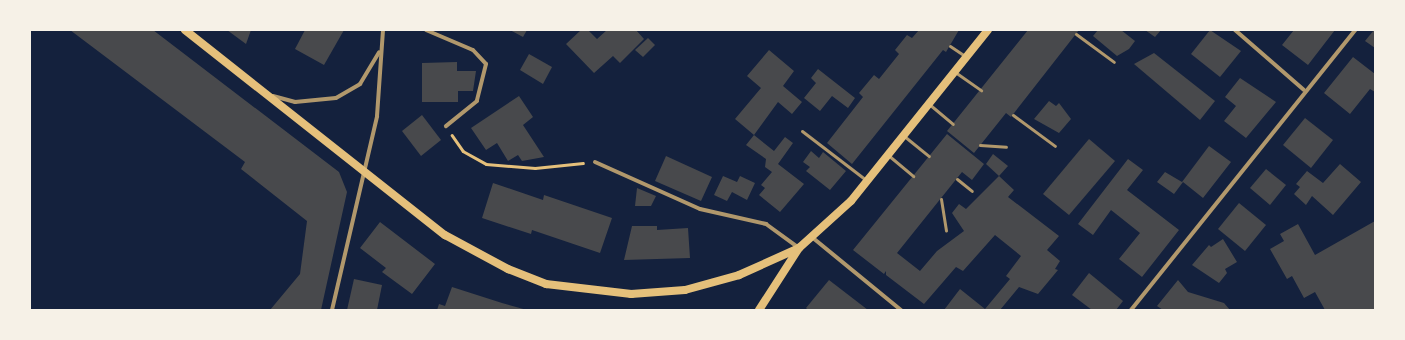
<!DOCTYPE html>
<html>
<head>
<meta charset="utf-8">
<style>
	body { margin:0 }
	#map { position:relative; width:1405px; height:340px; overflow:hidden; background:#14213d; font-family:Georgia,serif }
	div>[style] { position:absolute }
	.building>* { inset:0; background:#48494c }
	.path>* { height:2.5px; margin:-1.25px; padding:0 1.25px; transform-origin:1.25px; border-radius:1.25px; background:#e5c07b }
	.service>* { height:3px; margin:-1.5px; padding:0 1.5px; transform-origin:1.5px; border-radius:1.5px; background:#b1986c }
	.minor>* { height:4px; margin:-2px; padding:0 2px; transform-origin:2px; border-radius:2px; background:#b1986c }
	.secondary>* { height:8px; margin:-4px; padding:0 4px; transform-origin:4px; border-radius:4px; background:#e5c07b }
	span { translate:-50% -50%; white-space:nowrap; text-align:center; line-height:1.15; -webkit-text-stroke:3px #f6f1e7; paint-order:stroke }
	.frame { position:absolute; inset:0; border:31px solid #f6f1e7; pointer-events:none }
</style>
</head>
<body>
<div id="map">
	<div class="building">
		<i style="clip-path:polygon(70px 30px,153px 30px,339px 172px,347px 192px,321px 310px,270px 310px,300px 274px,307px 221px,241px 169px,245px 162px)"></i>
		<i style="clip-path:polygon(227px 30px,251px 30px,246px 44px)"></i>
		<i style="clip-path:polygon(305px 30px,344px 30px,324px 65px,295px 49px)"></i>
		<i style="clip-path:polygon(510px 30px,527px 30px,523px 37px)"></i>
		<i style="clip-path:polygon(581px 30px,588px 30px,597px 39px,607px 30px,636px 30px,644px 39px,620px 63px,613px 56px,594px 73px,566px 44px)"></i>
		<i style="clip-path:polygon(919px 30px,959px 30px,946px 52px,943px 50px,852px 164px,827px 143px,863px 97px,859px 93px,874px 75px,879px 79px,899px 54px,895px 50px,907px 35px,912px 38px)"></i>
		<i style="clip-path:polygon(1028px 30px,1079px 30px,1011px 117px,1006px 113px,974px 153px,947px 131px)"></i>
		<i style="clip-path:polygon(1098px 30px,1121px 30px,1135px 41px,1129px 49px,1117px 56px,1093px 36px)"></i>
		<i style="clip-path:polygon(1145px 30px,1161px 30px,1155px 37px)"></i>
		<i style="clip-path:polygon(1210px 30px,1241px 51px,1220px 77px,1191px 54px)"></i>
		<i style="clip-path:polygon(1294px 30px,1312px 31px,1335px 30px,1308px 65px,1282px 45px)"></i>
		<i style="clip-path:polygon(1374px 30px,1375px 30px,1375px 48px,1365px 41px)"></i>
		<i style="clip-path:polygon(648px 38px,655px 45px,643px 57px,635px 50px)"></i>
		<i style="clip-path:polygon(769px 50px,794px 71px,783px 86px,802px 102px,792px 114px,778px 102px,754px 135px,774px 151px,785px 137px,793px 143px,778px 164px,804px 184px,780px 212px,759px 195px,765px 188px,761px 185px,772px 172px,765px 167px,766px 159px,746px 145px,754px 135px,735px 119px,761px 88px,747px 76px)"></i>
		<i style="clip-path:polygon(1154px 53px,1215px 101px,1200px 120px,1134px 64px)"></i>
		<i style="clip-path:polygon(529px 54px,552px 67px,543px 84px,520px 70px)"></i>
		<i style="clip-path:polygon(1353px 57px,1375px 74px,1375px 92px,1370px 89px,1350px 114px,1324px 93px)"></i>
		<i style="clip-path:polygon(457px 62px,457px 71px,476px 71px,473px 91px,458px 91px,458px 102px,422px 102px,422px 63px)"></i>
		<i style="clip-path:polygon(818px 69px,855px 98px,848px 108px,832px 96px,820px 111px,804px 98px,816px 83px,811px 78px)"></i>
		<i style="clip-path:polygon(1240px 78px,1276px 102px,1246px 138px,1224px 121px,1236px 106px,1225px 97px)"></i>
		<i style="clip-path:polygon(519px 96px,533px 117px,523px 125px,544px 157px,522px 161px,518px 155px,508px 161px,497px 143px,486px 150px,471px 128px)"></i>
		<i style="clip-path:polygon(1049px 101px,1056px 106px,1059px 103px,1071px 119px,1059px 133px,1034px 119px)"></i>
		<i style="clip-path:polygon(422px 115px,441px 140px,421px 156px,402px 131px)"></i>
		<i style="clip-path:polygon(1305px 118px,1333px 140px,1311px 168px,1283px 145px)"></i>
		<i style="clip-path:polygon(947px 134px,984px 164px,972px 180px,962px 172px,897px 253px,920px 271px,937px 251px,964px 231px,952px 213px,959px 204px,966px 209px,999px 176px,1014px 190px,1008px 197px,1059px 236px,1047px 250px,1060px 261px,1055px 269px,1058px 270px,1038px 294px,1019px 287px,1000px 310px,944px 310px,960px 289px,985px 309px,1010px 279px,1006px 276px,1021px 256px,995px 235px,963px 271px,956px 267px,924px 304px,886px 275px,886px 271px,884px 274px,853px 250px)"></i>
		<i style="clip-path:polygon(1089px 139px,1115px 161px,1069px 215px,1043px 194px)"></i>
		<i style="clip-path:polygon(1209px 146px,1231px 162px,1203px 198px,1183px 182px,1174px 194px,1157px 182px,1165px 172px,1182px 182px)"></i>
		<i style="clip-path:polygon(811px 151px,819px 158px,823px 152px,846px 171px,830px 190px,806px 171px,810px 167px,803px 162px)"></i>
		<i style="clip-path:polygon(993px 154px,1008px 166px,999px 176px,986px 164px)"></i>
		<i style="clip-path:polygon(666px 156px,712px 177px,701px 201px,655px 181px)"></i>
		<i style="clip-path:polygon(1128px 159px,1143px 170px,1127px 190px,1179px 230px,1142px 277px,1119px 259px,1140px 233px,1111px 210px,1093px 235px,1078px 224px)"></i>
		<i style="clip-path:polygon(1340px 164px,1361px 182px,1333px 215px,1312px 196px,1306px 205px,1294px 194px,1300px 187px,1296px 184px,1307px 171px,1323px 183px)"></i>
		<i style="clip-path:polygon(1266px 169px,1286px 185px,1270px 205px,1250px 188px)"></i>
		<i style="clip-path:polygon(723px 176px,737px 182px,740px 176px,755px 183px,747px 200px,732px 192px,727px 201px,714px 195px)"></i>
		<i style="clip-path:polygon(493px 183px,543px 200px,544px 195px,612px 218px,600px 253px,532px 230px,531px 234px,482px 218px)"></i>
		<i style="clip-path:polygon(637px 188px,656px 196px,651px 206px,635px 206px)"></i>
		<i style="clip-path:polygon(1239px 203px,1266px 225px,1245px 251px,1218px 229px)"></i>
		<i style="clip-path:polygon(1375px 221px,1375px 310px,1325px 310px,1315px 292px,1304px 298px,1292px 276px,1287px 279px,1270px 249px,1284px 241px,1280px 234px,1298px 224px,1315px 255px)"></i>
		<i style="clip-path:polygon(380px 222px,435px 264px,412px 294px,382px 272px,386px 268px,360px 248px)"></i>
		<i style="clip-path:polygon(632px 226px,657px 226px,657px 230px,688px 228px,690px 258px,624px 260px)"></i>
		<i style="clip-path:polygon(1223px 239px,1237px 262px,1225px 269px,1227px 273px,1219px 283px,1192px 265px,1209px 245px,1211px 247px)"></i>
		<i style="clip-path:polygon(1089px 273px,1123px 301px,1116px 310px,1092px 310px,1072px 295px)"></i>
		<i style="clip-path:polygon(354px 279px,382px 285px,377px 310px,347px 310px)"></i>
		<i style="clip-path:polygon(829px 280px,868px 310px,808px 310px,806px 308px)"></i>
		<i style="clip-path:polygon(1178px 280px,1188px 292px,1224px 303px,1230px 310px,1163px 310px,1157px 306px)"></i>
		<i style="clip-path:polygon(452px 287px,502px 303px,527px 310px,437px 310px,439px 304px,445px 306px)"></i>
	</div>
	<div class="path">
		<i style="left:452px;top:135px;width:19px;rotate:55deg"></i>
		<i style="left:463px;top:151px;width:26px;rotate:29deg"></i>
		<i style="left:486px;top:164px;width:49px;rotate:4.7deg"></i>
		<i style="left:535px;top:168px;width:48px;rotate:-5.9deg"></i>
	</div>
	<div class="service">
		<i style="left:1076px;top:34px;width:47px;rotate:36.4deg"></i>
		<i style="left:950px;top:46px;width:18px;rotate:34deg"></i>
		<i style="left:955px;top:72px;width:32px;rotate:35deg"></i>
		<i style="left:929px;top:104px;width:31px;rotate:40deg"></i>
		<i style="left:1013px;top:115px;width:52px;rotate:36.4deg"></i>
		<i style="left:802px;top:131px;width:81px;rotate:37.4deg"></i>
		<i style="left:904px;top:136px;width:32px;rotate:39deg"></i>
		<i style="left:980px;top:145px;width:26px;rotate:4deg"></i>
		<i style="left:888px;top:155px;width:33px;rotate:40deg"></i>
		<i style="left:957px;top:179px;width:19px;rotate:39deg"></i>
		<i style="left:941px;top:199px;width:32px;rotate:81deg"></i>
	</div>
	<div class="minor">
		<i style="left:426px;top:30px;width:51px;rotate:23.1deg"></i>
		<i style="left:473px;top:50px;width:19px;rotate:47deg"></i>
		<i style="left:486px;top:64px;width:38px;rotate:104deg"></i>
		<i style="left:477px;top:101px;width:40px;rotate:141deg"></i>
		<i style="left:1235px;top:30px;width:91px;rotate:41deg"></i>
		<i style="left:273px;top:96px;width:23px;rotate:15deg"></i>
		<i style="left:295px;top:102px;width:41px;rotate:-5.6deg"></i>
		<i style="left:336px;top:98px;width:28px;rotate:-30deg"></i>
		<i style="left:360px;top:84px;width:37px;rotate:-59deg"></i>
		<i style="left:595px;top:162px;width:115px;rotate:24.1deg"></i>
		<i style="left:700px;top:209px;width:68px;rotate:12.8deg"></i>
		<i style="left:766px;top:224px;width:41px;rotate:36deg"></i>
		<i style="left:813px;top:238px;width:114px;rotate:39.3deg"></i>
		<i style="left:332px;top:310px;width:199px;rotate:-76.9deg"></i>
		<i style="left:377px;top:116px;width:86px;rotate:-86deg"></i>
		<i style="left:1131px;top:310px;width:359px;rotate:-51.3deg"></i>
	</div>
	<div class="secondary">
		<i style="left:185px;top:30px;width:331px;rotate:38.3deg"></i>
		<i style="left:445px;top:235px;width:72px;rotate:28.4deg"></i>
		<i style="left:508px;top:269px;width:41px;rotate:21.5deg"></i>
		<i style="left:546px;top:284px;width:86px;rotate:6.7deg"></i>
		<i style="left:631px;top:294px;width:54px;rotate:-4.2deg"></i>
		<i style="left:685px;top:290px;width:56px;rotate:-15.5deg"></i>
		<i style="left:739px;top:275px;width:66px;rotate:-24.2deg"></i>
		<i style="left:759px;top:310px;width:74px;rotate:-57.2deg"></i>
		<i style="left:799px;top:248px;width:70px;rotate:-42.1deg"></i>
		<i style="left:851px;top:201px;width:219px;rotate:-51.3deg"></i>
	</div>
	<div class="frame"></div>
</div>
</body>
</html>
